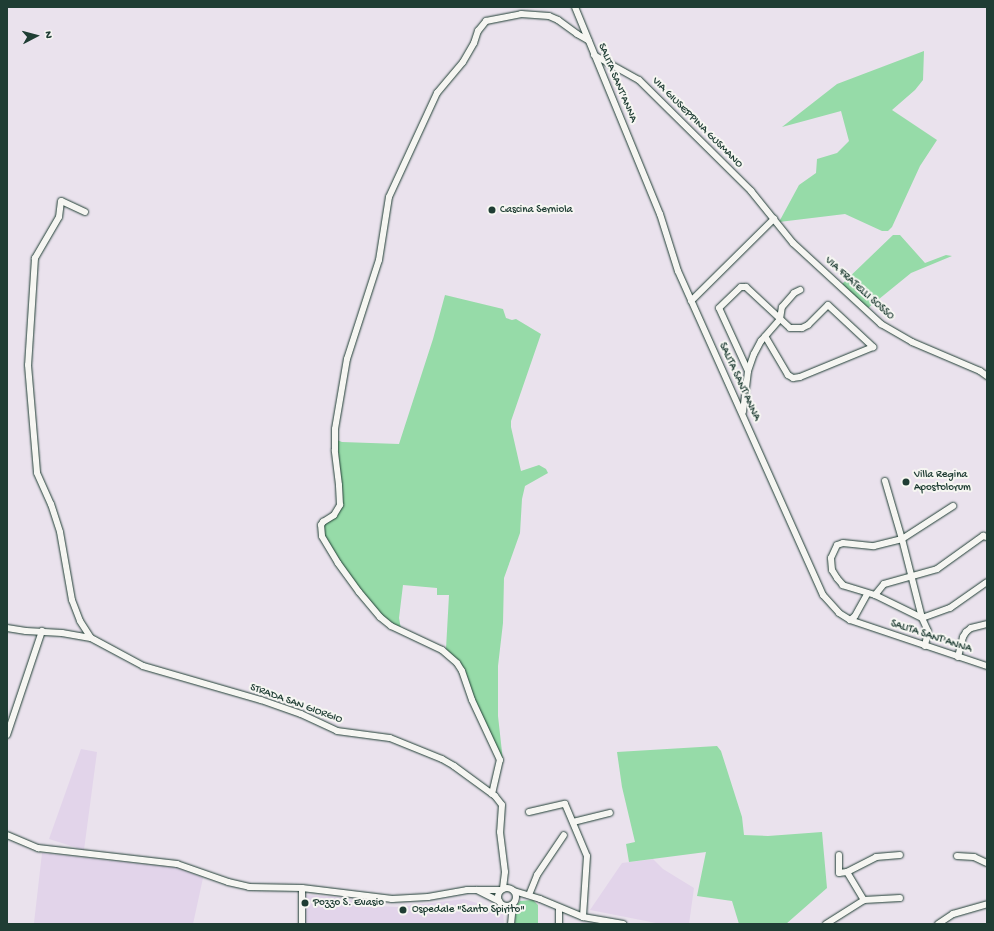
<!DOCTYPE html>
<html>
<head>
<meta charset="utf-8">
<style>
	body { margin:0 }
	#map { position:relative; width:994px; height:931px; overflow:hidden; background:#eae2ed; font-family:"Gochi Hand",sans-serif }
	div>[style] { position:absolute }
	.built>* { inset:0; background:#e2d4ea }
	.green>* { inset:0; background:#96dba8 }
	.roads { filter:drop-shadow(0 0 1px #1f3d34) drop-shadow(0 0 1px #1f3d34) }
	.minor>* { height:6px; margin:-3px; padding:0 3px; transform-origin:3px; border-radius:3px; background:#f6f6f2 }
	.minor>.ring { margin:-3px; padding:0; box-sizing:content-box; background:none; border:6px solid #f6f6f2; border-radius:50% }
	.dots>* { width:11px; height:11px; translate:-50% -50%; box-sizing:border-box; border:2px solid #f6f6f2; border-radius:50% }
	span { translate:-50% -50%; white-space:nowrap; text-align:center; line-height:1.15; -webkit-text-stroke:4px #f6f6f2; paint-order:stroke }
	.street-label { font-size:11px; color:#1f3d34 }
	.poi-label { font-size:11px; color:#1f3d34 }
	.left { translate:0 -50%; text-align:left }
	.frame { position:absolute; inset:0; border:8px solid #1f3d34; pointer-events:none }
	.north { position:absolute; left:16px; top:16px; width:40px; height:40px; -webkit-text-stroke:3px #f6f6f2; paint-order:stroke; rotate:84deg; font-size:11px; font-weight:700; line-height:16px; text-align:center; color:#1f3d34 }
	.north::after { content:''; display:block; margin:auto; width:14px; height:18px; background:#1f3d34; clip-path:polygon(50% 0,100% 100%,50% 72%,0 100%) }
</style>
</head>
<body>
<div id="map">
	<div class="built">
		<i style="clip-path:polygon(81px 749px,97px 752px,84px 850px,49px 839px)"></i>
		<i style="clip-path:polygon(42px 853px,179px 868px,203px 878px,193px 924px,34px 923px)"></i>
		<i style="clip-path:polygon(653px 859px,663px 869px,694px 888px,689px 924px,661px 924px,590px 910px,622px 863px)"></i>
		<i style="clip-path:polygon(306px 895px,335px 897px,376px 906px,399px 907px,464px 899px,503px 911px,504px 924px,306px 924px)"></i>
	</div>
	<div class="green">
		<i style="clip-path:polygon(924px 51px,923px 80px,915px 90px,892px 110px,937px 140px,920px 166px,892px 227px,888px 231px,882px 231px,845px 214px,779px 222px,799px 185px,816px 173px,817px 159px,837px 153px,849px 141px,841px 111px,782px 127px,837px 84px)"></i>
		<i style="clip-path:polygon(893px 235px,900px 235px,925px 263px,946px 255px,952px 256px,911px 273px,868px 308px,841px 285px)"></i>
		<i style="clip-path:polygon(445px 295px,503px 309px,506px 318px,512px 320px,516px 319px,541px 334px,511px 421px,511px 427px,521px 471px,539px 465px,546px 469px,548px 473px,525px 486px,522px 499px,520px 533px,504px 578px,503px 623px,498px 666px,498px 716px,503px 761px,474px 698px,465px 670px,459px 662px,446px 649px,449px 595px,437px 595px,437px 588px,403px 585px,399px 618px,401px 629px,381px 615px,372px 604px,347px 572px,324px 535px,323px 525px,341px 504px,343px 496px,337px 440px,342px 442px,399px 444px,433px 339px)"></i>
		<i style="clip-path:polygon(717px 746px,721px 751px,742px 817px,744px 835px,768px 836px,822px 832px,827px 888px,786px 924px,739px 924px,732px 901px,697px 896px,706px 852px,629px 862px,626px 844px,635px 842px,622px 787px,617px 752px)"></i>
		<i style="clip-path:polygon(533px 900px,538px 905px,538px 924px,515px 924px,516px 906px,520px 901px)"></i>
	</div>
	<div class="roads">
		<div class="minor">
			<i style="left:575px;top:7px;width:224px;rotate:67.7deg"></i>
			<i style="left:660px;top:214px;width:60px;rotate:72.5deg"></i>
			<i style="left:678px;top:271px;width:355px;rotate:65.9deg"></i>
			<i style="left:823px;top:595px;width:24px;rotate:48deg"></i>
			<i style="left:839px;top:613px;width:13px;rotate:32deg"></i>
			<i style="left:850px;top:620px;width:145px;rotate:18.6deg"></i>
			<i style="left:594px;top:55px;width:51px;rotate:29.1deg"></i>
			<i style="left:639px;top:80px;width:158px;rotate:44.7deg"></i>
			<i style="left:751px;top:191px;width:67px;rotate:51.1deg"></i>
			<i style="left:793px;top:243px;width:120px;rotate:42.6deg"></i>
			<i style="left:881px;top:324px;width:36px;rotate:30deg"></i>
			<i style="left:912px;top:342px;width:74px;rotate:23.1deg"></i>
			<i style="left:980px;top:371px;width:9px;rotate:36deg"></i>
			<i style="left:85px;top:212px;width:26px;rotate:-155deg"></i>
			<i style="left:61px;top:201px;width:16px;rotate:97deg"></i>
			<i style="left:59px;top:217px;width:48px;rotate:120.3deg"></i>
			<i style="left:35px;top:258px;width:107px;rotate:93.7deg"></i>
			<i style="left:28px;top:365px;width:108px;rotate:85.2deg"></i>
			<i style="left:37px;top:473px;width:34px;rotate:66deg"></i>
			<i style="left:51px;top:504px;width:29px;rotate:72deg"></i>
			<i style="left:60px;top:532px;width:69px;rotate:80deg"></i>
			<i style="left:72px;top:600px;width:22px;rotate:69deg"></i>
			<i style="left:80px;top:621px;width:20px;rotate:57deg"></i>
			<i style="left:691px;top:301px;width:117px;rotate:-44.7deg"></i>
			<i style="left:748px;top:371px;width:69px;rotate:-114.7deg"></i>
			<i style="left:719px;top:308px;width:30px;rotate:-44deg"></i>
			<i style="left:741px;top:287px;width:5px"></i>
			<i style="left:746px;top:287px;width:60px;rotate:43deg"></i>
			<i style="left:790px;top:328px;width:12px"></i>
			<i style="left:802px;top:328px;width:7px;rotate:-27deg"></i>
			<i style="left:808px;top:325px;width:28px;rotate:-45deg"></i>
			<i style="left:828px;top:305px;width:62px;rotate:43deg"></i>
			<i style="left:873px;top:347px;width:79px;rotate:157.7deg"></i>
			<i style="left:800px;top:377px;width:7px;rotate:172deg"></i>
			<i style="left:793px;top:378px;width:6px;rotate:-149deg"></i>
			<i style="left:788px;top:375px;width:45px;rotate:-120.5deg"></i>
			<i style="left:743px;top:412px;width:41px;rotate:-83deg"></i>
			<i style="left:748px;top:371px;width:18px;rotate:-71deg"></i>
			<i style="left:754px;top:354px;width:15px;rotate:-62deg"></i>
			<i style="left:761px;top:341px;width:29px;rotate:-49deg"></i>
			<i style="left:780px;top:319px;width:12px;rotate:-81deg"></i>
			<i style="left:782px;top:307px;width:18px;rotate:-49deg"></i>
			<i style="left:794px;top:293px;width:7px;rotate:-27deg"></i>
			<i style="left:885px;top:481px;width:60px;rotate:73.7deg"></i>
			<i style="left:902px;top:539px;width:81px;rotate:75.8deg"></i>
			<i style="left:922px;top:618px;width:30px;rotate:-20deg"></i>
			<i style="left:950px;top:608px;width:45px;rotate:-35.1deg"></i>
			<i style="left:875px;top:595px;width:14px;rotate:-51deg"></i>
			<i style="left:884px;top:584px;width:55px;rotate:-15.8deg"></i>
			<i style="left:937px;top:569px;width:57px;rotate:-35.7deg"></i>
			<i style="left:983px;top:536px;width:4px;rotate:14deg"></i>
			<i style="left:850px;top:620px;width:6px;rotate:-39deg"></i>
			<i style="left:855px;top:616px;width:26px;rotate:-61deg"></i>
			<i style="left:7px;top:628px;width:19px;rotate:9deg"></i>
			<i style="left:26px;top:631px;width:36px;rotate:3deg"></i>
			<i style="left:62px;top:633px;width:29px;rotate:10deg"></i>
			<i style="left:91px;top:638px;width:59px;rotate:28.3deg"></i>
			<i style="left:143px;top:666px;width:123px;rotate:16.1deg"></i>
			<i style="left:261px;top:700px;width:42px;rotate:19.3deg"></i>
			<i style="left:301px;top:714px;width:40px;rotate:25deg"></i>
			<i style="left:337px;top:731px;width:53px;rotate:7.5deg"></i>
			<i style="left:390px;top:738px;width:56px;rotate:22deg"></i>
			<i style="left:442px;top:759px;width:14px;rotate:30deg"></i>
			<i style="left:454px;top:766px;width:51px;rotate:36.2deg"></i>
			<i style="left:495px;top:796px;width:11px;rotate:52deg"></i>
			<i style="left:502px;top:805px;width:27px;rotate:94deg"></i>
			<i style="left:500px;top:832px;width:40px;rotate:82.9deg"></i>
			<i style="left:505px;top:872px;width:17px;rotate:97deg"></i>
			<i style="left:925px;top:646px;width:15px;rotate:-79deg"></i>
			<i style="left:928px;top:631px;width:14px;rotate:-115deg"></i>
			<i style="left:922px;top:618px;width:52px;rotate:-153.9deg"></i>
			<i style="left:875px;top:595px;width:34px;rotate:-163deg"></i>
			<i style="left:843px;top:585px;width:9px;rotate:-131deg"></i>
			<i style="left:837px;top:578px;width:9px;rotate:-122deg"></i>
			<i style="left:832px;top:570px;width:12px;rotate:-95deg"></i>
			<i style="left:831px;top:558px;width:14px;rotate:-65deg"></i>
			<i style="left:837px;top:545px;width:6px;rotate:-18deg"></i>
			<i style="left:843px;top:543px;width:31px;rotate:6deg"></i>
			<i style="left:874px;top:546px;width:29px;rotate:-14deg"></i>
			<i style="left:902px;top:539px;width:61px;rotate:-32.9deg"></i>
			<i style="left:958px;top:657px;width:21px;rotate:-76deg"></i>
			<i style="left:963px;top:637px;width:6px;rotate:-59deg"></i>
			<i style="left:966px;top:632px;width:6px;rotate:-39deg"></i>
			<i style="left:971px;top:628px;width:16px;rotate:-14deg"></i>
			<i style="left:7px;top:735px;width:110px;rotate:-71.4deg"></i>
			<i style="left:492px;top:794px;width:35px;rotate:-77deg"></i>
			<i style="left:500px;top:760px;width:66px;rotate:-115deg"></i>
			<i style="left:472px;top:700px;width:31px;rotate:-109deg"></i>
			<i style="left:462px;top:671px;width:9px;rotate:-122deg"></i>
			<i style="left:457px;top:663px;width:20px;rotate:-139deg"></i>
			<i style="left:442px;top:650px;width:56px;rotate:-154.8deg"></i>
			<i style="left:391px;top:626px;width:14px;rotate:-141deg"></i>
			<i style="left:380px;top:617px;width:33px;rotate:-130deg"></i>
			<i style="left:359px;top:592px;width:36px;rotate:-126deg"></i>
			<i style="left:338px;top:563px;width:31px;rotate:-121deg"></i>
			<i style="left:322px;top:536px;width:11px;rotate:-95deg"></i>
			<i style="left:321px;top:525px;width:4px;rotate:-56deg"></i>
			<i style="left:323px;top:522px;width:13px;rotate:-32deg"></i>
			<i style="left:334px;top:515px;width:12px;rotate:-59deg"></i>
			<i style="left:340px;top:505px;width:20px;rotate:-93deg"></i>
			<i style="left:339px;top:485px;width:35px;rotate:-97deg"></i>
			<i style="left:335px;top:450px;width:21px;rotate:-90deg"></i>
			<i style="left:335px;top:429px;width:71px;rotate:-80.3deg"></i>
			<i style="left:347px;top:359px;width:104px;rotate:-72.1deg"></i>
			<i style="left:379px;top:260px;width:64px;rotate:-81deg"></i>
			<i style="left:389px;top:197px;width:115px;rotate:-65.2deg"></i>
			<i style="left:437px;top:93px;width:40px;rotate:-50deg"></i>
			<i style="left:463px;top:62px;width:22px;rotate:-60deg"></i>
			<i style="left:474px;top:43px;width:13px;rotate:-72deg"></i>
			<i style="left:478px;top:31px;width:13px;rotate:-51deg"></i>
			<i style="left:486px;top:21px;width:36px;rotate:-11deg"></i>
			<i style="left:521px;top:14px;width:28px;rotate:4deg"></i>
			<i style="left:549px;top:16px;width:10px;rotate:24deg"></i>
			<i style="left:558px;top:20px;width:24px;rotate:36deg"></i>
			<i style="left:577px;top:34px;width:13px;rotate:29deg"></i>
			<i style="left:529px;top:812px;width:37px;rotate:-13deg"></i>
			<i style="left:565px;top:804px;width:56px;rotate:67.1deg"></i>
			<i style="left:587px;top:856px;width:61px;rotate:93.8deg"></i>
			<i style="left:573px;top:822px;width:38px;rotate:-14deg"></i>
			<i style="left:7px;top:835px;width:34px;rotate:23deg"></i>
			<i style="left:38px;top:848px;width:140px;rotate:6.6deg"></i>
			<i style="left:177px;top:864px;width:54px;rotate:19.4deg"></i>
			<i style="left:228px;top:882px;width:22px;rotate:13deg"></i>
			<i style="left:249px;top:887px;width:53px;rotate:1.1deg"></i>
			<i style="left:302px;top:888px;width:91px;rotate:7deg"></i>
			<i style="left:392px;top:899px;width:36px;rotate:-3deg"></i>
			<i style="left:428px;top:897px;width:40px;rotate:-10deg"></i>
			<i style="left:467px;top:890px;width:34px"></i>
			<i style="left:839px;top:855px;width:18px;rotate:90deg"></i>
			<i style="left:839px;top:873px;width:8px;rotate:-7deg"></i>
			<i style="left:847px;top:872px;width:33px;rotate:-27deg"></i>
			<i style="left:876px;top:857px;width:24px;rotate:-5deg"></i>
			<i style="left:957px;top:856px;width:17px;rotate:3deg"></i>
			<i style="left:974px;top:857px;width:14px;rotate:25deg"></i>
			<i style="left:847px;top:872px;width:33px;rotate:59deg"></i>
			<i style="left:302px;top:888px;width:36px;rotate:90deg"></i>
			<i class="ring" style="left:498px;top:888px;width:12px;height:12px"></i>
			<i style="left:477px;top:890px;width:25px;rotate:27deg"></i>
			<i style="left:514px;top:891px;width:27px;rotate:17deg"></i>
			<i style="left:540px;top:899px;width:47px;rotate:22.7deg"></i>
			<i style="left:583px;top:917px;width:41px;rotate:9.9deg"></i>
			<i style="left:529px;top:895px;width:22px;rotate:-68deg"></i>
			<i style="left:537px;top:875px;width:48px;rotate:-56deg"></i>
			<i style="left:559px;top:908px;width:16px;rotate:90deg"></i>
			<i style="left:511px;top:924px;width:20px;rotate:-84deg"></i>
			<i style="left:826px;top:924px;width:45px;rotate:-32.3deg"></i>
			<i style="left:864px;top:900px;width:36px;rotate:-3deg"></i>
			<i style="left:938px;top:924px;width:18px;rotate:-34deg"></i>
			<i style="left:953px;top:914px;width:35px;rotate:-16deg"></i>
		</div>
	</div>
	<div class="dots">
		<i style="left:492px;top:210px;background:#1f3d34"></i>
		<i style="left:906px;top:482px;background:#1f3d34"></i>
		<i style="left:305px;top:903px;background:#1f3d34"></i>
		<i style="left:403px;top:910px;background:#1f3d34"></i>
	</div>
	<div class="street-label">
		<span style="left:617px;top:83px;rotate:67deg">SALITA SANT'ANNA</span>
		<span style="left:697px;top:123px;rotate:45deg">VIA GIUSEPPINA GUSMANO</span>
		<span style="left:859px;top:289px;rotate:42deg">VIA FRATELLI SOSSO</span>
		<span style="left:739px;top:382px;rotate:65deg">SALITA SANT'ANNA</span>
		<span style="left:931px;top:637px;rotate:18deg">SALITA SANT'ANNA</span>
		<span style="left:296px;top:704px;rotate:20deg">STRADA SAN GIORGIO</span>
	</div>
	<div class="poi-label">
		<span class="left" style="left:500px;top:210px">Cascina Serniola</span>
		<span class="left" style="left:914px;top:482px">Villa Regina<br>Apostolorum</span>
		<span class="left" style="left:313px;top:903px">Pozzo S. Evasio</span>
		<span class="left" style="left:412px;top:910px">Ospedale "Santo Spirito"</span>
	</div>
	<div class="frame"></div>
	<div class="north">N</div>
</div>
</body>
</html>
